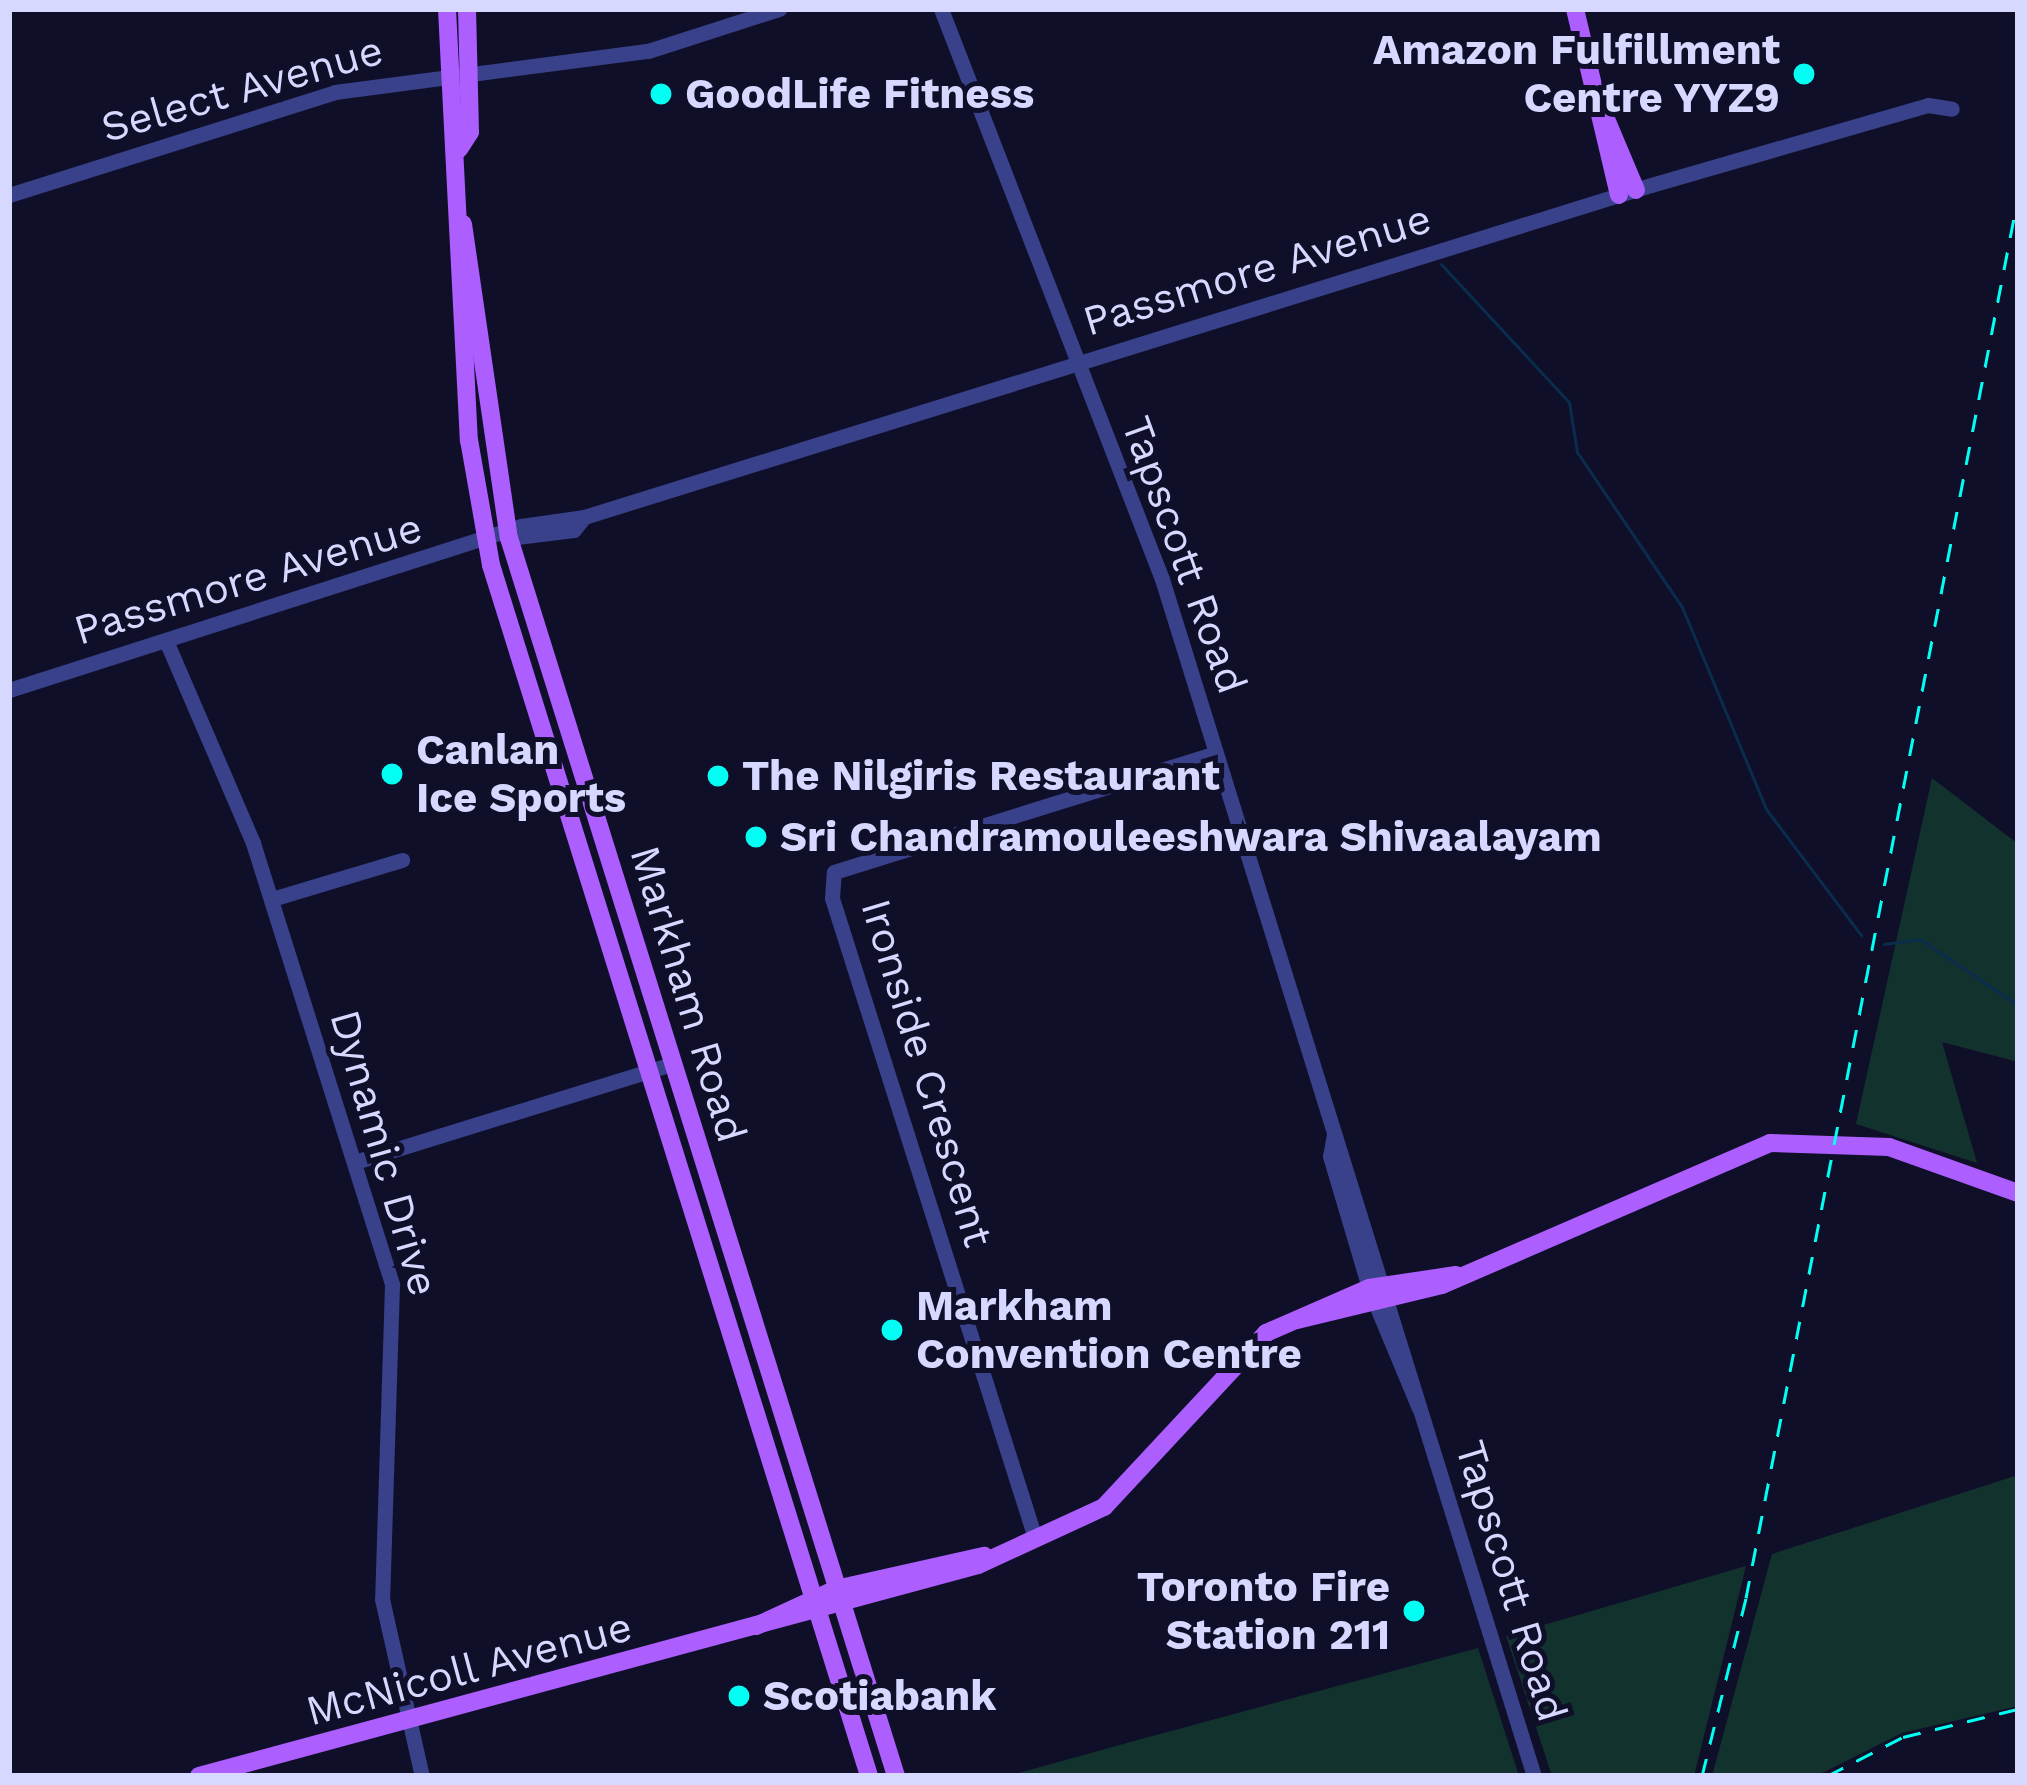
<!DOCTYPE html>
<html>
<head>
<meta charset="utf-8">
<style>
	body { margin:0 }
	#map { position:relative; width:2027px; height:1785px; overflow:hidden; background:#100f29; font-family:"Work Sans",sans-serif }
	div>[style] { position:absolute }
	.green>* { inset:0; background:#12332d }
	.stream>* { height:3px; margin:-1.5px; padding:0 1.5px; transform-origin:1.5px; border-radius:1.5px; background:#0a2c4d }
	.minor>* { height:15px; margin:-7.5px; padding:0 7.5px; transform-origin:7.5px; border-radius:7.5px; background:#38418a }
	.major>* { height:18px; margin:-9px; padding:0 9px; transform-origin:9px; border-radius:9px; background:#ac5eff }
	.rail>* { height:3px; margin-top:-1.5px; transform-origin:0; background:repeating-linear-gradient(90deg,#03fff4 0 18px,transparent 0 33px) }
	.dots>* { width:33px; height:33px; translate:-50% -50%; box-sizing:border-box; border:6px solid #100f29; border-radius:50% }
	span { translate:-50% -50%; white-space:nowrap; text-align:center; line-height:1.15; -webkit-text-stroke:10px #100f29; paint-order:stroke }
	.poi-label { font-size:42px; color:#d7d8ff; font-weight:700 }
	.right { translate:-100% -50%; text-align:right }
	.left { translate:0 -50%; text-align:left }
	.street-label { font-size:42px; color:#d7d8ff }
	.frame { position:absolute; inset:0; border:12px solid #d7d8ff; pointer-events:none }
</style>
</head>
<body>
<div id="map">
	<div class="green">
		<i style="clip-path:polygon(1932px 778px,2018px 844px,2018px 1062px,1942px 1042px,1977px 1163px,1856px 1124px)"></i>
		<i style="clip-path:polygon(2018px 1475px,2018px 1706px,1902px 1733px,1816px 1776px,1712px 1776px,1772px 1554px)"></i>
		<i style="clip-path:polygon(1746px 1566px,1694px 1776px,1552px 1776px,1506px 1636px)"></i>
		<i style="clip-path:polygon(1478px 1648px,1519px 1776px,1008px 1776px,1134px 1741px)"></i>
	</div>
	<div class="stream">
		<i style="left:1441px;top:264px;width:188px;rotate:47.2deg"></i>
		<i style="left:1569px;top:402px;width:51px;rotate:80.9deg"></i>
		<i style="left:1577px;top:452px;width:187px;rotate:55.9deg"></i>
		<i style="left:1682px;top:607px;width:219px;rotate:67.4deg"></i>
		<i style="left:1766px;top:809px;width:158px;rotate:53deg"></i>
		<i style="left:1884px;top:944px;width:36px;rotate:-8deg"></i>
		<i style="left:1920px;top:939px;width:118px;rotate:34deg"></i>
	</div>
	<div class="minor">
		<i style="left:941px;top:9px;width:611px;rotate:68.81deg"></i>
		<i style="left:1162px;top:579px;width:1253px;rotate:72.74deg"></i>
		<i style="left:9px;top:195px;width:342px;rotate:-17.5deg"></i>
		<i style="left:335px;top:92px;width:316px;rotate:-7.5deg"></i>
		<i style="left:648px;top:51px;width:138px;rotate:-17.8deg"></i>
		<i style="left:509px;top:538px;width:65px;rotate:-7deg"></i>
		<i style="left:574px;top:530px;width:16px;rotate:-52deg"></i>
		<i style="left:584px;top:517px;width:1117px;rotate:-17.28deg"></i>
		<i style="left:1651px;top:185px;width:288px;rotate:-16.1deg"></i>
		<i style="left:1928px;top:105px;width:24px;rotate:9deg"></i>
		<i style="left:167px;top:643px;width:218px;rotate:66.7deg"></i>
		<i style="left:253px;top:843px;width:463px;rotate:72.5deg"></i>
		<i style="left:392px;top:1285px;width:314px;rotate:91.8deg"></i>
		<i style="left:382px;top:1599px;width:181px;rotate:77.3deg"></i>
		<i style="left:9px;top:690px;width:538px;rotate:-17.76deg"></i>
		<i style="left:521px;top:526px;width:64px;rotate:-8.1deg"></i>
		<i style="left:272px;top:899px;width:136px;rotate:-16.7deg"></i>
		<i style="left:1334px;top:1134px;width:22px;rotate:100deg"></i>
		<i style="left:1330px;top:1156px;width:138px;rotate:73.5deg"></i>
		<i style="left:1369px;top:1288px;width:130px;rotate:67.4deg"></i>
		<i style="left:355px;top:1162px;width:332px;rotate:-17.2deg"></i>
		<i style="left:1035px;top:1538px;width:671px;rotate:-107.6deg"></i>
		<i style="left:832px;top:898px;width:26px;rotate:-86deg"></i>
		<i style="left:834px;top:872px;width:399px;rotate:-17.3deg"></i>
	</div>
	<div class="major">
		<i style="left:447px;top:9px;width:432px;rotate:87.1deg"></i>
		<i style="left:469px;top:440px;width:127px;rotate:80deg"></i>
		<i style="left:491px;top:565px;width:1269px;rotate:72.66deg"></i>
		<i style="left:1575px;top:9px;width:191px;rotate:76.7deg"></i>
		<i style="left:1606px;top:119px;width:77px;rotate:67.1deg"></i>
		<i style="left:459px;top:149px;width:20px;rotate:-57deg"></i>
		<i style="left:470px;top:132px;width:123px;rotate:-91.4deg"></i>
		<i style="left:463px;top:224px;width:317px;rotate:81.7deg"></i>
		<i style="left:509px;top:538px;width:1297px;rotate:72.64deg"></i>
		<i style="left:1297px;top:1320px;width:149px;rotate:-13.6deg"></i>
		<i style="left:1442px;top:1285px;width:357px;rotate:-23.4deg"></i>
		<i style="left:1770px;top:1143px;width:119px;rotate:1.9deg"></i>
		<i style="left:1889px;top:1147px;width:137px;rotate:19.6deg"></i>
		<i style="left:756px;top:1626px;width:88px;rotate:-24.8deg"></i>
		<i style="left:836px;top:1589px;width:152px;rotate:-12.6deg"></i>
		<i style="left:199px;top:1776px;width:807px;rotate:-15.16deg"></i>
		<i style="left:978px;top:1565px;width:139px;rotate:-24.7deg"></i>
		<i style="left:1104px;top:1507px;width:238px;rotate:-47deg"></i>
		<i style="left:1266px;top:1333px;width:112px;rotate:-23.6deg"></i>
		<i style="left:1369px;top:1288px;width:88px;rotate:-8.5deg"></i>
	</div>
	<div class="rail">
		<i style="left:1702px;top:1776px;width:183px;rotate:-76.1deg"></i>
		<i style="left:1746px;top:1598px;width:1426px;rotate:-79.01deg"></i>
		<i style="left:1827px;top:1776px;width:85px;rotate:-27.2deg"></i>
		<i style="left:1903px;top:1737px;width:118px;rotate:-13.7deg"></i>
	</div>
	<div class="dots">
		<i style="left:1804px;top:74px;background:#03fff4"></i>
		<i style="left:661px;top:94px;background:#03fff4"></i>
		<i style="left:392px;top:774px;background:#03fff4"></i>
		<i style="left:718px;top:776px;background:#03fff4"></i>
		<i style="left:756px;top:837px;background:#03fff4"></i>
		<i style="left:892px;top:1330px;background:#03fff4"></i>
		<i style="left:1414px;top:1611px;background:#03fff4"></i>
		<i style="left:739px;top:1696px;background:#03fff4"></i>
	</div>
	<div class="poi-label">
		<span class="right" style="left:1780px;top:74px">Amazon Fulfillment<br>Centre YYZ9</span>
		<span class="left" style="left:685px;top:94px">GoodLife Fitness</span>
		<span class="left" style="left:416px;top:774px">Canlan<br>Ice Sports</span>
		<span class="left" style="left:742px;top:776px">The Nilgiris Restaurant</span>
		<span class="left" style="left:780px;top:837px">Sri Chandramouleeshwara Shivaalayam</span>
		<span class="left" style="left:916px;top:1330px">Markham<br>Convention Centre</span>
		<span class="right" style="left:1390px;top:1611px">Toronto Fire<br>Station 211</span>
		<span class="left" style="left:763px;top:1696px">Scotiabank</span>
	</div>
	<div class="street-label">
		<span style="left:242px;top:89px;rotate:-16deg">Select Avenue</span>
		<span style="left:1257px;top:270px;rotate:-17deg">Passmore Avenue</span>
		<span style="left:1184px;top:555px;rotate:70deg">Tapscott Road</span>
		<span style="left:248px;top:579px;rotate:-17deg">Passmore Avenue</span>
		<span style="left:688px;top:994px;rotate:73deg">Markham Road</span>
		<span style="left:927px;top:1073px;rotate:73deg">Ironside Crescent</span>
		<span style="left:384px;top:1153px;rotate:74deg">Dynamic Drive</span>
		<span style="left:1511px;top:1581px;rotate:73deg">Tapscott Road</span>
		<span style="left:469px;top:1669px;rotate:-15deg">McNicoll Avenue</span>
	</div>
	<div class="frame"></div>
</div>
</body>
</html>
